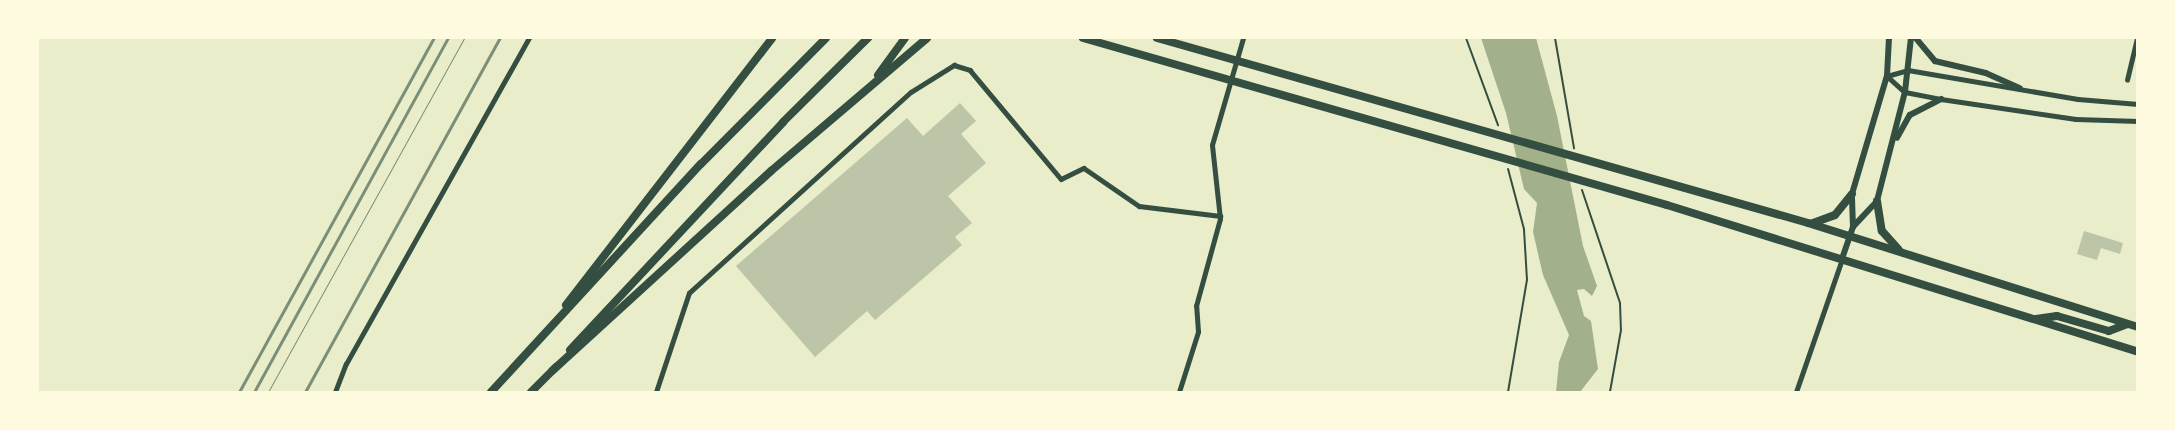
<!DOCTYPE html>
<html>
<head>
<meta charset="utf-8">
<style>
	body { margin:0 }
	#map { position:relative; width:2175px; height:430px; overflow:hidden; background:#e9edc9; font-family:"Exo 2",sans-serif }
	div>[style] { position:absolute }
	.water>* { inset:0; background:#a3b18a }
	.building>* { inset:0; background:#bcc5a7 }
	.path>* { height:2px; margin:-1px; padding:0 1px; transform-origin:1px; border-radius:1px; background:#344e41 }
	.minor>* { height:4.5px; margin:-2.25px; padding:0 2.25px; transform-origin:2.25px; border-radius:2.25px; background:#344e41 }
	.tertiary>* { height:5.5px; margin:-2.75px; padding:0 2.75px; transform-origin:2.75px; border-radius:2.75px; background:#344e41 }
	.primary>* { height:8px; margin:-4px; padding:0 4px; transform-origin:4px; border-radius:4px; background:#344e41 }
	.trunk>* { height:8px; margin:-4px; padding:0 4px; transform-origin:4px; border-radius:4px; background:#344e41 }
	.tram>* { height:1px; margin:-0.5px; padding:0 0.5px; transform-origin:0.5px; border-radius:0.5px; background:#7c8e77 }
	.rail>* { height:3px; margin:-1.5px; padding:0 1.5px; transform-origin:1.5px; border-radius:1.5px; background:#7c8e77 }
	span { translate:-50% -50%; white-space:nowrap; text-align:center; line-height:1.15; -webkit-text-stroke:4px #fefae0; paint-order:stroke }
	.frame { position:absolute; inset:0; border:39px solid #fefae0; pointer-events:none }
</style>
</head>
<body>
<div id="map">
	<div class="water">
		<i style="clip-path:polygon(1481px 38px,1536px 38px,1557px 116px,1583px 246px,1597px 286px,1592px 296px,1584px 289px,1577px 290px,1584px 316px,1591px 321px,1598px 369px,1580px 392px,1556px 392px,1559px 362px,1569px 335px,1543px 275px,1533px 232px,1537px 203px,1524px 189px,1506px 113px)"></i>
	</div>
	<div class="building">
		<i style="clip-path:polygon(960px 103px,976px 121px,961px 134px,986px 163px,948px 196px,972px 223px,955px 237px,962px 245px,875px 320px,867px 311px,815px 357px,736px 266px,907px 118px,923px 136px)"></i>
		<i style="clip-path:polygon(2084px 231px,2123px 243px,2120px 254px,2101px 248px,2097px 260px,2077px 254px)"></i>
	</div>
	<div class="path">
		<i style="left:1466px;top:38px;width:93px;rotate:69.8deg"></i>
		<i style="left:1555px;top:38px;width:112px;rotate:80.2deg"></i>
		<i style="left:1582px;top:190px;width:119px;rotate:71.4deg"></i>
		<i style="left:1620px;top:303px;width:27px;rotate:88deg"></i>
		<i style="left:1621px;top:330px;width:63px;rotate:100.1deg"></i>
		<i style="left:1508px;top:392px;width:114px;rotate:-80.4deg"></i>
		<i style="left:1527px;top:280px;width:51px;rotate:-93.4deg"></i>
		<i style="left:1524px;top:229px;width:62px;rotate:-104.9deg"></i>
	</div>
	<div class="minor">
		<i style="left:1887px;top:76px;width:24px;rotate:42deg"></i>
		<i style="left:1905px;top:92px;width:37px;rotate:11deg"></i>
		<i style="left:1941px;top:99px;width:136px;rotate:8.4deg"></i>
		<i style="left:2076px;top:119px;width:62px;rotate:1.8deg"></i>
		<i style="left:1887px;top:76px;width:22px;rotate:-16deg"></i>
		<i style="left:1908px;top:70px;width:172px;rotate:9.7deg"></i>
		<i style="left:2078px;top:99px;width:60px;rotate:4.8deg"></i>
		<i style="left:2127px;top:80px;width:43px;rotate:-76.6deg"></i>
		<i style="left:335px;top:392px;width:30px;rotate:-69deg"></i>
		<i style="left:346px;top:364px;width:374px;rotate:-60.7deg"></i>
		<i style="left:656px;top:392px;width:104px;rotate:-71.6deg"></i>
		<i style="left:689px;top:293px;width:299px;rotate:-42.2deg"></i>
		<i style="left:911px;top:92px;width:51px;rotate:-32.1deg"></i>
		<i style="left:954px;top:65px;width:17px;rotate:17deg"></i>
		<i style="left:970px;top:70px;width:142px;rotate:50.1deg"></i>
		<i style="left:1061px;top:179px;width:25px;rotate:-26deg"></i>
		<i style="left:1084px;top:168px;width:67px;rotate:34.6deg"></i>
		<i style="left:1139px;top:206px;width:82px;rotate:7deg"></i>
		<i style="left:1179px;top:392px;width:63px;rotate:-72.4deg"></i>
		<i style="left:1198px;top:332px;width:26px;rotate:-94deg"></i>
		<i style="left:1196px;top:306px;width:90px;rotate:-74.6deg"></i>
		<i style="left:1220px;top:219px;width:74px;rotate:-96.2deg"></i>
		<i style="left:1212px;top:145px;width:111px;rotate:-73.8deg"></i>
		<i style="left:1796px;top:392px;width:141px;rotate:-70.9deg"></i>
	</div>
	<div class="tertiary">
		<i style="left:1916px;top:38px;width:30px;rotate:50deg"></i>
		<i style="left:1935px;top:61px;width:52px;rotate:13.2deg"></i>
		<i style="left:1986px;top:73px;width:37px;rotate:24deg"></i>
		<i style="left:1897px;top:138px;width:26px;rotate:-61deg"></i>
		<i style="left:1910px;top:115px;width:35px;rotate:-27deg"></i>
		<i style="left:1853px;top:227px;width:35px;rotate:-47deg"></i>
		<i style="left:1877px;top:201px;width:113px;rotate:-75.6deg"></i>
		<i style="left:1905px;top:92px;width:54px;rotate:-83.7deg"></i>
		<i style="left:1842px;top:259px;width:34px;rotate:-71deg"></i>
		<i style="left:1853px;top:227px;width:33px;rotate:-92deg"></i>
		<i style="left:1852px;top:194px;width:123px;rotate:-73.5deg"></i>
		<i style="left:1887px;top:76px;width:38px;rotate:-87deg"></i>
	</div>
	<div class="primary">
		<i style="left:1083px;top:38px;width:607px;rotate:15.96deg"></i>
		<i style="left:1667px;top:205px;width:493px;rotate:17.3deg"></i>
		<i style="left:1157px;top:38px;width:677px;rotate:15.86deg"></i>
		<i style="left:1808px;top:223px;width:346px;rotate:17.5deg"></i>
		<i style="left:1877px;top:201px;width:30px;rotate:81deg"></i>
		<i style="left:1882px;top:231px;width:25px;rotate:48deg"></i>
		<i style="left:1813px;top:223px;width:23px;rotate:-20deg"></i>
		<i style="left:1835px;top:215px;width:27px;rotate:-51deg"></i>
		<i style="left:2036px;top:319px;width:21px;rotate:-8deg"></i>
		<i style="left:2057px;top:316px;width:54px;rotate:16.1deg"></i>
		<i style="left:2109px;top:331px;width:19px;rotate:-21deg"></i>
	</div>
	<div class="trunk">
		<i style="left:878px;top:75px;width:46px;rotate:-53.9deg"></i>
		<i style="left:566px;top:305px;width:337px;rotate:-52.3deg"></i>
		<i style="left:570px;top:350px;width:312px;rotate:-46.9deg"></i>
		<i style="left:783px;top:122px;width:120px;rotate:-44.7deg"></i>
		<i style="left:552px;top:371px;width:297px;rotate:-42.4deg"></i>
		<i style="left:771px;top:171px;width:205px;rotate:-40.4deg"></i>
		<i style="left:491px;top:392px;width:310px;rotate:-47.4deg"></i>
		<i style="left:701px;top:164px;width:177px;rotate:-45.2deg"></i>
		<i style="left:531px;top:392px;width:35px;rotate:-45deg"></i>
	</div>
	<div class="tram">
		<i style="left:268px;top:392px;width:405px;rotate:-61deg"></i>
	</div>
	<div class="rail">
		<i style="left:239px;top:392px;width:404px;rotate:-61.2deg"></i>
		<i style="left:254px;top:392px;width:404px;rotate:-61.3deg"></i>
		<i style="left:305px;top:392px;width:404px;rotate:-61.2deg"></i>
	</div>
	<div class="frame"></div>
</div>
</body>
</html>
